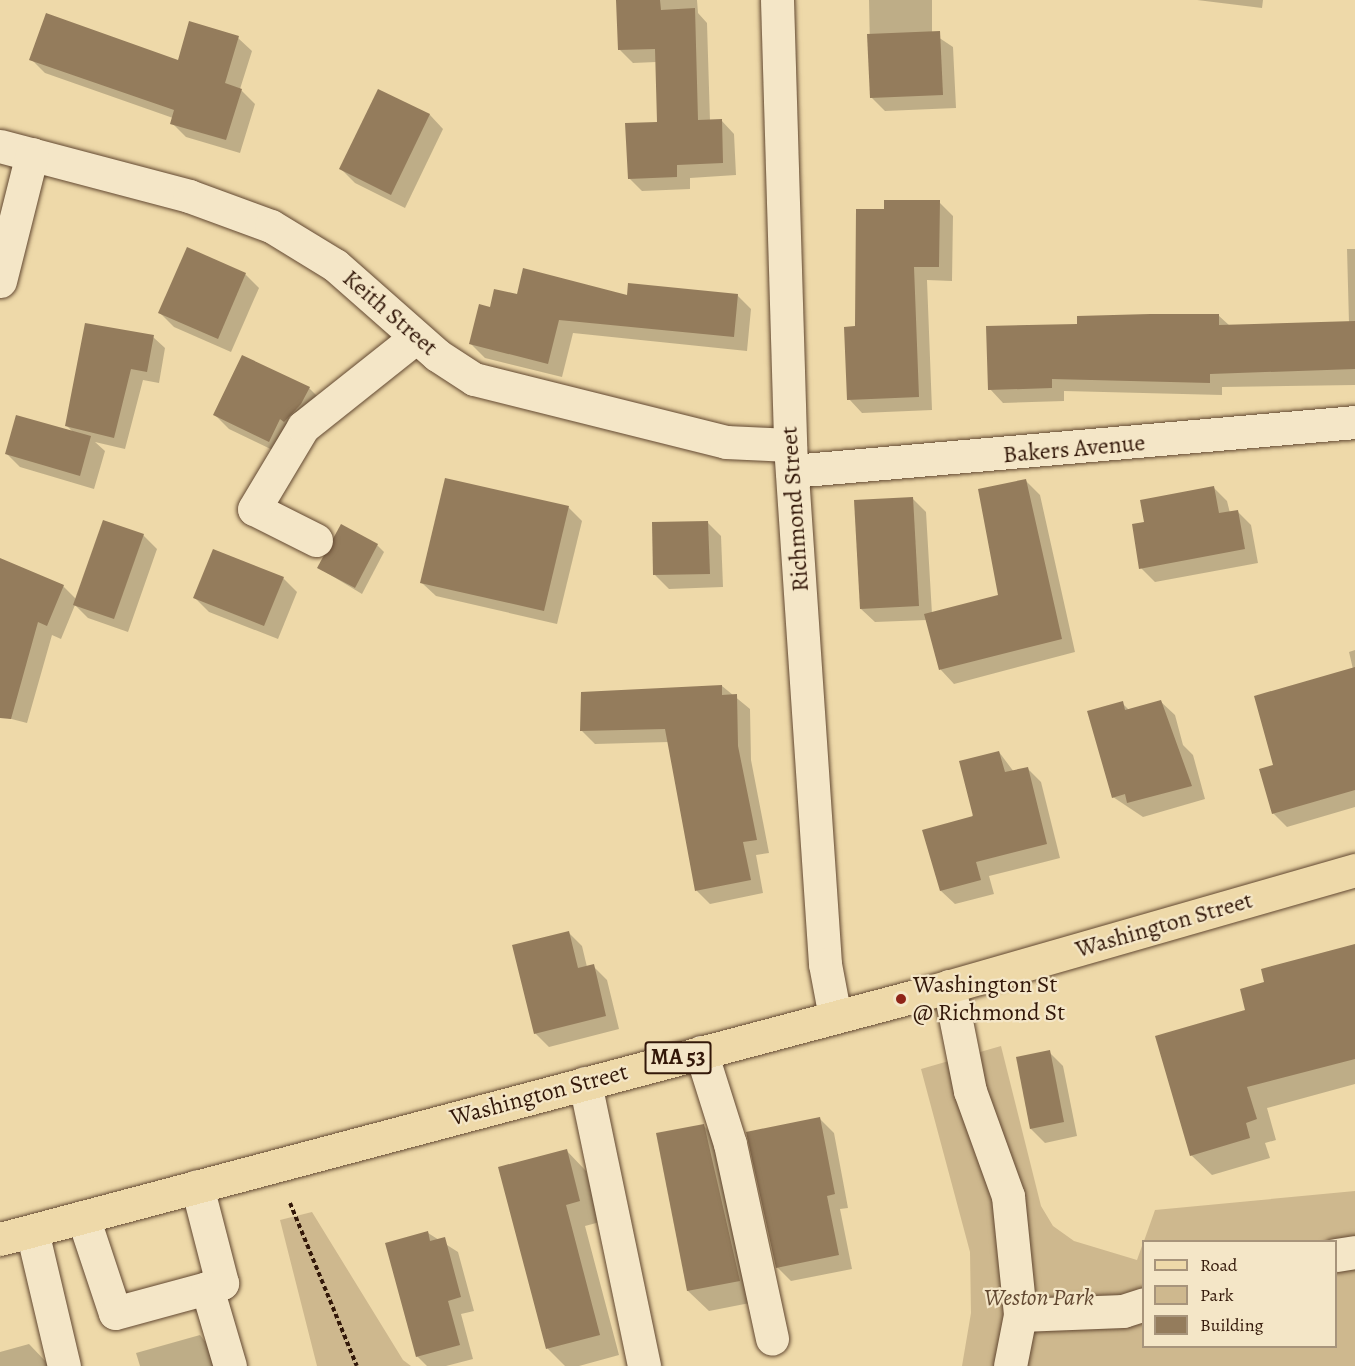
<!DOCTYPE html>
<html>
<head>
<meta charset="utf-8">
<style>
	body { margin:0 }
	#map { position:relative; width:1355px; height:1366px; overflow:hidden; background:#eed9a9; font-family:Alegreya,serif }
	div>[style] { position:absolute }
	.green>* { inset:0; background:#ceb88e }
	.shadow>* { inset:0; background:#0003 }
	.building>* { inset:0; background:#947c5c }
	.path>* { height:4px; margin-top:-2px; transform-origin:0; background:repeating-linear-gradient(90deg,#331809 0 4.5px,transparent 0 7.5px) }
	.roads { filter:drop-shadow(0 0 2px #624831) drop-shadow(0 0 2px #624831) }
	.minor>* { height:33px; margin:-16.5px; padding:0 16.5px; transform-origin:16.5px; border-radius:16.5px; background:#f4e6c7 }
	.major>* { height:33px; margin:-16.5px; padding:0 16.5px; transform-origin:16.5px; border-radius:16.5px; background:#eed9a9 }
	.dots>* { width:16px; height:16px; translate:-50% -50%; box-sizing:border-box; border:3px solid #f4e6c7; border-radius:50% }
	span { translate:-50% -50%; white-space:nowrap; text-align:center; line-height:1.15; -webkit-text-stroke:4.5px #f4e6c7; paint-order:stroke }
	.shield-label span { padding:2px 4px; background:#f4e6c7; border:2px solid; border-radius:4px; -webkit-text-stroke-width:0 }
	.shield-label { font-size:22px; color:#331809; font-weight:700 }
	.street-label { font-size:24px; color:#331809 }
	.poi-label { font-size:24px; color:#331809 }
	.left { translate:0 -50%; text-align:left }
	.park-label { font-size:24px; color:#624831; font-style:italic }
	.legend { position:absolute; left:1142px; top:1240px; width:195px; height:108px; box-sizing:border-box; background:#f4e6c7; border:2px solid #a7947b; margin:0; padding:8px 10px; list-style:none; font-size:18px; color:#331809 }
	.legend li { display:flex; align-items:center; gap:12px; height:30px }
	.legend b { width:30px; border:2px solid #a7947b }
</style>
</head>
<body>
<div id="map">
	<div class="green">
		<i style="clip-path:polygon(1001px 1046px,1041px 1206px,1053px 1226px,1074px 1241px,1137px 1260px,1143px 1243px,1144px 1346px,1336px 1346px,1336px 1242px,1144px 1241px,1155px 1210px,1355px 1191px,1355px 1366px,962px 1366px,971px 1313px,970px 1252px,921px 1069px)"></i>
		<i style="clip-path:polygon(312px 1212px,403px 1360px,411px 1366px,317px 1366px,280px 1220px)"></i>
	</div>
	<div class="shadow">
		<i style="clip-path:polygon(617px 0,697px 0,698px 13px,707px 23px,710px 121px,721px 120px,734px 134px,736px 175px,690px 178px,690px 189px,642px 191px,629px 178px,658px 123px,656px 62px,633px 63px,620px 50px)"></i>
		<i style="clip-path:polygon(869px 0,932px 0,932px 33px,953px 47px,956px 108px,885px 111px,871px 97px)"></i>
		<i style="clip-path:polygon(1197px 0,1263px 0,1262px 8px)"></i>
		<i style="clip-path:polygon(238px 38px,252px 51px,240px 89px,255px 104px,240px 153px,186px 137px,172px 123px,173px 118px,45px 73px,31px 59px,179px 62px)"></i>
		<i style="clip-path:polygon(379px 91px,430px 115px,443px 129px,405px 208px,355px 183px,341px 169px)"></i>
		<i style="clip-path:polygon(939px 202px,953px 216px,952px 281px,927px 280px,932px 410px,862px 413px,849px 399px,856px 327px,885px 211px)"></i>
		<i style="clip-path:polygon(1347px 249px,1355px 249px,1355px 385px,1222px 387px,1222px 395px,1064px 391px,1064px 401px,1003px 403px,990px 389px,1079px 325px,1218px 315px,1230px 326px,1349px 323px)"></i>
		<i style="clip-path:polygon(245px 274px,259px 288px,231px 352px,174px 327px,160px 313px)"></i>
		<i style="clip-path:polygon(737px 295px,751px 309px,747px 351px,573px 333px,562px 377px,485px 358px,471px 344px,491px 309px,518px 296px)"></i>
		<i style="clip-path:polygon(153px 337px,165px 348px,159px 383px,143px 380px,125px 449px,95px 442px,105px 451px,94px 489px,20px 467px,6px 453px,74px 433px,67px 426px)"></i>
		<i style="clip-path:polygon(309px 388px,323px 402px,283px 455px,229px 429px,215px 415px)"></i>
		<i style="clip-path:polygon(1026px 481px,1040px 495px,1075px 652px,954px 684px,941px 670px,927px 620px,875px 622px,861px 609px,912px 498px,926px 512px,932px 614px,1000px 596px)"></i>
		<i style="clip-path:polygon(1214px 488px,1227px 501px,1230px 513px,1237px 511px,1251px 525px,1258px 563px,1155px 582px,1141px 568px,1146px 523px)"></i>
		<i style="clip-path:polygon(568px 507px,582px 521px,557px 624px,436px 596px,422px 583px)"></i>
		<i style="clip-path:polygon(707px 522px,721px 536px,723px 587px,669px 589px,655px 575px)"></i>
		<i style="clip-path:polygon(143px 535px,157px 549px,128px 632px,88px 618px,75px 605px,61px 639px,52px 635px,27px 723px,0 716px,0 560px,63px 586px,76px 599px)"></i>
		<i style="clip-path:polygon(377px 545px,384px 552px,362px 594px,319px 568px)"></i>
		<i style="clip-path:polygon(283px 578px,297px 592px,278px 639px,209px 612px,195px 598px)"></i>
		<i style="clip-path:polygon(1355px 650px,1355px 807px,1287px 827px,1273px 813px,1275px 766px,1353px 669px,1349px 652px)"></i>
		<i style="clip-path:polygon(722px 686px,750px 709px,751px 760px,769px 853px,756px 855px,763px 893px,710px 904px,697px 891px,669px 742px,595px 744px,582px 731px)"></i>
		<i style="clip-path:polygon(1161px 702px,1175px 715px,1183px 745px,1193px 755px,1205px 799px,1143px 817px,1113px 797px,1122px 703px,1130px 711px)"></i>
		<i style="clip-path:polygon(999px 752px,1014px 772px,1027px 768px,1041px 782px,1060px 858px,989px 876px,994px 894px,955px 904px,941px 891px)"></i>
		<i style="clip-path:polygon(568px 932px,582px 946px,587px 967px,593px 966px,607px 980px,619px 1029px,549px 1047px,535px 1033px)"></i>
		<i style="clip-path:polygon(1355px 946px,1355px 1084px,1267px 1108px,1276px 1140px,1265px 1143px,1270px 1158px,1212px 1175px,1191px 1155px,1247px 1011px)"></i>
		<i style="clip-path:polygon(1049px 1052px,1063px 1066px,1077px 1136px,1045px 1143px,1031px 1129px)"></i>
		<i style="clip-path:polygon(820px 1119px,834px 1133px,848px 1208px,840px 1209px,852px 1269px,791px 1281px,777px 1267px)"></i>
		<i style="clip-path:polygon(703px 1125px,724px 1146px,760px 1301px,709px 1311px,688px 1291px)"></i>
		<i style="clip-path:polygon(566px 1150px,586px 1171px,600px 1222px,585px 1226px,619px 1355px,579px 1366px,565px 1366px,548px 1349px,500px 1168px)"></i>
		<i style="clip-path:polygon(428px 1233px,458px 1252px,474px 1311px,461px 1314px,473px 1359px,446px 1366px,427px 1366px,417px 1356px)"></i>
		<i style="clip-path:polygon(200px 1335px,224px 1366px,140px 1366px,136px 1353px)"></i>
		<i style="clip-path:polygon(29px 1344px,50px 1366px,0 1366px,0 1352px)"></i>
	</div>
	<div class="building">
		<i style="clip-path:polygon(616px 0,660px 0,661px 10px,695px 8px,698px 120px,722px 119px,723px 163px,677px 165px,677px 177px,628px 179px,625px 123px,657px 122px,655px 49px,618px 50px)"></i>
		<i style="clip-path:polygon(46px 13px,178px 60px,189px 21px,239px 36px,225px 83px,242px 89px,226px 140px,170px 124px,174px 110px,29px 60px)"></i>
		<i style="clip-path:polygon(940px 31px,943px 95px,870px 98px,867px 34px)"></i>
		<i style="clip-path:polygon(378px 89px,430px 114px,391px 195px,339px 169px)"></i>
		<i style="clip-path:polygon(884px 200px,940px 200px,939px 267px,914px 267px,919px 397px,847px 400px,844px 327px,855px 326px,856px 209px,884px 209px)"></i>
		<i style="clip-path:polygon(187px 247px,246px 273px,218px 339px,158px 313px)"></i>
		<i style="clip-path:polygon(523px 268px,627px 295px,628px 283px,738px 294px,734px 337px,559px 320px,548px 364px,469px 344px,479px 304px,490px 307px,494px 289px,517px 294px)"></i>
		<i style="clip-path:polygon(1150px 314px,1219px 314px,1219px 325px,1355px 321px,1355px 369px,1210px 374px,1210px 383px,1052px 379px,1052px 388px,988px 390px,986px 326px,1077px 324px,1077px 316px)"></i>
		<i style="clip-path:polygon(85px 323px,154px 335px,147px 372px,131px 369px,114px 438px,65px 426px)"></i>
		<i style="clip-path:polygon(242px 355px,310px 387px,301px 404px,284px 422px,280px 419px,269px 442px,213px 415px)"></i>
		<i style="clip-path:polygon(16px 415px,91px 436px,80px 476px,5px 454px)"></i>
		<i style="clip-path:polygon(445px 478px,569px 506px,544px 611px,420px 583px)"></i>
		<i style="clip-path:polygon(1026px 479px,1062px 639px,939px 670px,924px 614px,998px 595px,978px 489px)"></i>
		<i style="clip-path:polygon(1214px 486px,1219px 513px,1238px 510px,1245px 549px,1139px 569px,1132px 524px,1144px 522px,1140px 500px)"></i>
		<i style="clip-path:polygon(913px 497px,919px 606px,860px 609px,854px 500px)"></i>
		<i style="clip-path:polygon(103px 520px,144px 534px,114px 619px,73px 605px)"></i>
		<i style="clip-path:polygon(708px 521px,710px 574px,653px 575px,652px 522px)"></i>
		<i style="clip-path:polygon(341px 524px,378px 544px,355px 588px,317px 568px)"></i>
		<i style="clip-path:polygon(213px 549px,284px 577px,264px 626px,193px 598px)"></i>
		<i style="clip-path:polygon(0 558px,64px 585px,47px 626px,38px 622px,11px 719px,0 718px)"></i>
		<i style="clip-path:polygon(1355px 667px,1355px 790px,1272px 814px,1259px 769px,1273px 765px,1254px 696px)"></i>
		<i style="clip-path:polygon(722px 685px,722px 695px,737px 694px,738px 746px,757px 840px,743px 842px,751px 880px,695px 891px,665px 729px,580px 731px,581px 692px)"></i>
		<i style="clip-path:polygon(1161px 700px,1192px 786px,1127px 803px,1125px 794px,1112px 798px,1087px 711px,1123px 701px,1125px 710px)"></i>
		<i style="clip-path:polygon(999px 751px,1005px 772px,1028px 767px,1047px 844px,976px 862px,981px 880px,940px 891px,922px 830px,973px 816px,959px 761px)"></i>
		<i style="clip-path:polygon(569px 931px,578px 968px,594px 964px,606px 1016px,534px 1034px,512px 945px)"></i>
		<i style="clip-path:polygon(1355px 944px,1355px 1059px,1247px 1087px,1257px 1119px,1246px 1123px,1250px 1138px,1190px 1156px,1155px 1036px,1245px 1010px,1240px 989px,1264px 982px,1261px 969px)"></i>
		<i style="clip-path:polygon(1050px 1050px,1064px 1122px,1030px 1129px,1016px 1057px)"></i>
		<i style="clip-path:polygon(820px 1117px,835px 1194px,827px 1196px,839px 1255px,776px 1268px,746px 1132px)"></i>
		<i style="clip-path:polygon(704px 1124px,740px 1281px,687px 1291px,656px 1133px)"></i>
		<i style="clip-path:polygon(567px 1149px,580px 1201px,566px 1205px,600px 1335px,546px 1349px,498px 1167px)"></i>
		<i style="clip-path:polygon(428px 1231px,430px 1241px,445px 1237px,461px 1297px,448px 1301px,460px 1345px,416px 1357px,385px 1243px)"></i>
	</div>
	<div class="path">
		<i style="left:290px;top:1203px;width:176px;rotate:67.7deg"></i>
	</div>
	<div class="roads">
		<div class="minor">
			<i style="left:777px;top:0;width:445px;rotate:88.3deg"></i>
			<i style="left:790px;top:445px;width:520px;rotate:86.14deg"></i>
			<i style="left:825px;top:964px;width:54px;rotate:79.3deg"></i>
			<i style="left:0;top:146px;width:196px;rotate:14.8deg"></i>
			<i style="left:189px;top:196px;width:87px;rotate:20.1deg"></i>
			<i style="left:271px;top:226px;width:75px;rotate:31.4deg"></i>
			<i style="left:335px;top:265px;width:136px;rotate:41.4deg"></i>
			<i style="left:437px;top:355px;width:44px;rotate:33deg"></i>
			<i style="left:474px;top:379px;width:260px;rotate:14deg"></i>
			<i style="left:726px;top:442px;width:64px;rotate:2.7deg"></i>
			<i style="left:0;top:281px;width:131px;rotate:-75.9deg"></i>
			<i style="left:792px;top:471px;width:565px;rotate:-4.97deg"></i>
			<i style="left:316px;top:540px;width:69px;rotate:-153.4deg"></i>
			<i style="left:254px;top:509px;width:96px;rotate:-59.1deg"></i>
			<i style="left:303px;top:427px;width:144px;rotate:-38.5deg"></i>
			<i style="left:949px;top:986px;width:107px;rotate:78.7deg"></i>
			<i style="left:970px;top:1091px;width:112px;rotate:70.1deg"></i>
			<i style="left:1008px;top:1196px;width:120px;rotate:84.2deg"></i>
			<i style="left:1020px;top:1315px;width:103px;rotate:-2.2deg"></i>
			<i style="left:1123px;top:1311px;width:22px;rotate:-18deg"></i>
			<i style="left:701px;top:1052px;width:96px;rotate:72.5deg"></i>
			<i style="left:730px;top:1144px;width:199px;rotate:77.8deg"></i>
			<i style="left:585px;top:1083px;width:289px;rotate:78.2deg"></i>
			<i style="left:83px;top:1217px;width:101px;rotate:71.6deg"></i>
			<i style="left:115px;top:1313px;width:95px;rotate:-15.2deg"></i>
			<i style="left:207px;top:1288px;width:16px;rotate:-18deg"></i>
			<i style="left:222px;top:1283px;width:100px;rotate:-104.5deg"></i>
			<i style="left:32px;top:1231px;width:139px;rotate:76.7deg"></i>
			<i style="left:1336px;top:1255px;width:19px;rotate:-9deg"></i>
			<i style="left:207px;top:1288px;width:81px;rotate:73.6deg"></i>
			<i style="left:1010px;top:1366px;width:52px;rotate:-78.9deg"></i>
		</div>
		<div class="major">
			<i style="left:0;top:1239px;width:951px;rotate:-14.87deg"></i>
			<i style="left:919px;top:995px;width:454px;rotate:-16deg"></i>
		</div>
	</div>
	<div class="dots">
		<i style="left:901px;top:999px;background:#8f2418"></i>
	</div>
	<div class="shield-label">
		<span style="left:678px;top:1058px">MA 53</span>
	</div>
	<div class="street-label">
		<span style="left:390px;top:313px;rotate:41deg">Keith Street</span>
		<span style="left:1074px;top:449px;rotate:-5deg">Bakers Avenue</span>
		<span style="left:795px;top:509px;rotate:-94deg">Richmond Street</span>
		<span style="left:1164px;top:925px;rotate:-16deg">Washington Street</span>
		<span style="left:539px;top:1095px;rotate:-15deg">Washington Street</span>
	</div>
	<div class="poi-label">
		<span class="left" style="left:913px;top:999px">Washington St<br>@ Richmond St</span>
	</div>
	<div class="park-label">
		<span style="left:1039px;top:1298px">Weston Park</span>
	</div>
	<ul class="legend">
	<li><b style="height:8px;background:#eed9a9"></b>Road</li>
	<li><b style="height:16px;background:#ceb88e"></b>Park</li>
	<li><b style="height:16px;background:#947c5c"></b>Building</li>
	</ul>
</div>
</body>
</html>
